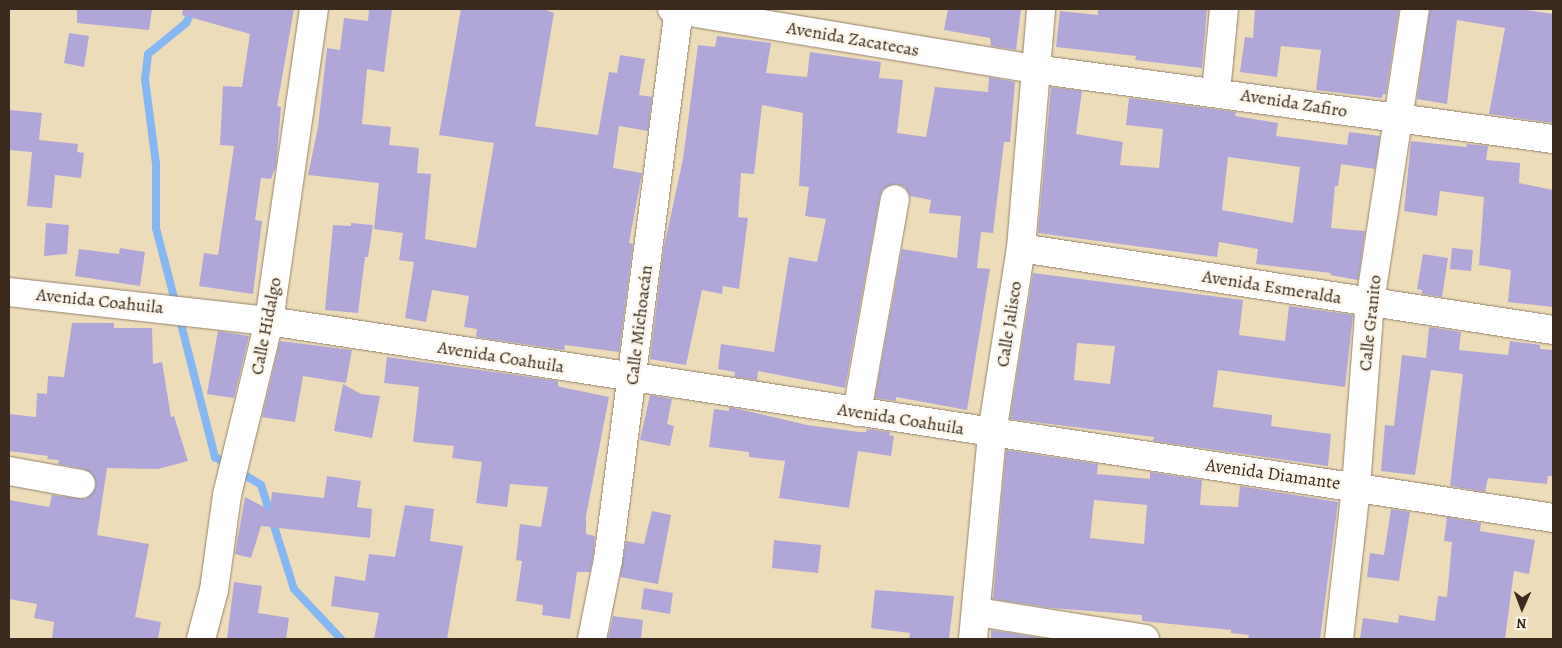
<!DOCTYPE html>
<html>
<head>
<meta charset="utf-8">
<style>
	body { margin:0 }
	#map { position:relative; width:1562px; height:648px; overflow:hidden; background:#eddcb9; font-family:Alegreya,serif }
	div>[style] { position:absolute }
	.stream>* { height:8px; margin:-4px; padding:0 4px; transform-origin:4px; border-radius:4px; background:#86b7f2 }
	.building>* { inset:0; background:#b0a7d8 }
	.roads { filter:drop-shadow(0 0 1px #94836c) drop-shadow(0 0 1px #94836c) }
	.minor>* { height:28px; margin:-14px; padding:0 14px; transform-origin:14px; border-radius:14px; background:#fff }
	span { translate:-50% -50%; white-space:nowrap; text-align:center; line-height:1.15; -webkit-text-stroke:5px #fbf7ec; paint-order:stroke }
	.street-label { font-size:18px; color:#3b2a1e }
	.frame { position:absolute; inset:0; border:10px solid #3b2a1e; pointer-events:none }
	.north { position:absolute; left:1497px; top:583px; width:50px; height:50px; -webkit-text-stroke:4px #fbf7ec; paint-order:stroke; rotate:182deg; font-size:14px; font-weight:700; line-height:20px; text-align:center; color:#3b2a1e }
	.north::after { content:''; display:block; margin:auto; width:18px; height:22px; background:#3b2a1e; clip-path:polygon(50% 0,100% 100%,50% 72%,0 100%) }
</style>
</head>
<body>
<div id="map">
	<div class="stream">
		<i style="left:176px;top:305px;width:80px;rotate:-104.6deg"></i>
		<i style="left:156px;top:228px;width:64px;rotate:-90deg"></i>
		<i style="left:156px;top:164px;width:86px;rotate:-97.4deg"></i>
		<i style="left:145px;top:79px;width:25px;rotate:-83deg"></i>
		<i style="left:148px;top:54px;width:49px;rotate:-39.2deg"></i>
		<i style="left:186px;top:23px;width:16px;rotate:-63deg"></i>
		<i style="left:179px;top:316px;width:146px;rotate:75.7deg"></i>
		<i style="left:215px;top:457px;width:15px;rotate:32deg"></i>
		<i style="left:238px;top:471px;width:27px;rotate:31deg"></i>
		<i style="left:261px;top:485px;width:109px;rotate:72.4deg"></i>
		<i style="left:294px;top:589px;width:69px;rotate:46.8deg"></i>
	</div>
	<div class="building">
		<i style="clip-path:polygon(77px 9px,152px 9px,149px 30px,77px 23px)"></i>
		<i style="clip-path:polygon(183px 9px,294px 9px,277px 106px,281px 107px,276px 166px,271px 179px,261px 178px,255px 220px,262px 221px,253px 294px,199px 286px,204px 253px,218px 255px,234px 146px,220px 145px,223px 86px,242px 87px,250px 34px,182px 15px)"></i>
		<i style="clip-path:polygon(369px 9px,392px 9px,384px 72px,367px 69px,362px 124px,391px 127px,389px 145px,419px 148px,417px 173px,431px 174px,425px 239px,476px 248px,494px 143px,439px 135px,461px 9px,543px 9px,554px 13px,535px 126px,598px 135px,609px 72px,617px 73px,620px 55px,645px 59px,639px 95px,652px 97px,648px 131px,619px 126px,613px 168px,642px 173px,629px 243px,633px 244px,619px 352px,565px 345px,564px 350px,476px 337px,477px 329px,464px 327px,469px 296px,432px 290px,426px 322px,405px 318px,414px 262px,399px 260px,403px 233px,374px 229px,379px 183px,308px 175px,318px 127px,327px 48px,340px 50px,344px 18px,368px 21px)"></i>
		<i style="clip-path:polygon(948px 9px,1021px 9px,1016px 50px,991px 46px,990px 38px,944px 30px)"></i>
		<i style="clip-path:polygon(1098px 9px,1207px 9px,1202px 68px,1135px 60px,1136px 56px,1056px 47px,1060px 11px,1098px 15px)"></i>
		<i style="clip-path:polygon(1255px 9px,1399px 9px,1386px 94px,1383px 94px,1382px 98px,1316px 90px,1321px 50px,1281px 46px,1277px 77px,1240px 72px,1245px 37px,1253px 38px)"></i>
		<i style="clip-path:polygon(1430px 9px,1518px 9px,1553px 14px,1553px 123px,1489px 114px,1505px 28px,1457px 20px,1447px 104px,1417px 99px)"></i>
		<i style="clip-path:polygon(69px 33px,89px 36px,84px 67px,64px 63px)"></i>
		<i style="clip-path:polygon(717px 36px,771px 43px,766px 73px,807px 77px,810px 52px,881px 62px,879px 78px,903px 80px,897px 133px,926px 137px,935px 87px,988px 92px,989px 77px,1015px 82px,1010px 142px,1004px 142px,993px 233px,981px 232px,977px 268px,990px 269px,967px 410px,896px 397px,896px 401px,875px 398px,902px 249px,957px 258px,961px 216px,929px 213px,931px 200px,910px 196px,905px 187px,897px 184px,883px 189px,880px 196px,845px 388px,758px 371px,757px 380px,734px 377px,735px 372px,718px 369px,721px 344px,774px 352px,789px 257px,817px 262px,826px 219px,805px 216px,809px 187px,799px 186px,803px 113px,762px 105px,754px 174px,741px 173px,738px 217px,748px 218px,739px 289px,723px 286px,722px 294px,702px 290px,686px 365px,650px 359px,664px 247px,683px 159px,698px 45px,715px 47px)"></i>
		<i style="clip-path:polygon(evenodd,1051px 87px,1082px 91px,1076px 134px,1123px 142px,1120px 165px,1159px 168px,1163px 129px,1126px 125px,1129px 98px,1236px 112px,1235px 116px,1278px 123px,1276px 136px,1347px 145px,1349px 132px,1380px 136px,1375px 169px,1341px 164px,1338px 186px,1335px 186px,1331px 228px,1365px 231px,1358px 280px,1330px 275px,1331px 273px,1256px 264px,1258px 249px,1219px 242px,1217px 257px,1038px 233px,1051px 87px,1228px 157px,1300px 167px,1293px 223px,1222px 210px,1228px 157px)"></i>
		<i style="clip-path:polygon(9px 110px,42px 113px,39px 140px,78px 144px,77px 152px,84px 153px,81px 178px,55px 175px,52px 208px,27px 206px,32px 152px,9px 150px)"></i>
		<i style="clip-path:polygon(1411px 141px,1466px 147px,1467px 144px,1488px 146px,1486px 160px,1520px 163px,1519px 183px,1553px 190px,1553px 307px,1508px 302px,1511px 270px,1479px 265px,1484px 197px,1440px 191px,1437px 216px,1404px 211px)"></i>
		<i style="clip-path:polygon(46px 223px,69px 225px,67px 254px,44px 256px)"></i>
		<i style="clip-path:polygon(351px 223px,373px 225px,368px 257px,365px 257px,358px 313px,325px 310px,333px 225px,351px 226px)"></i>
		<i style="clip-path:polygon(120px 248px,145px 252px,140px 286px,75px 276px,79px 249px,119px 254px)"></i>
		<i style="clip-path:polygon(1452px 248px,1473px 250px,1471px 271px,1450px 269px)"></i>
		<i style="clip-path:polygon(1423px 254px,1448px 258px,1442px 297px,1422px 294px,1422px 290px,1417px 289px)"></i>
		<i style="clip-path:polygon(evenodd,1033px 273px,1243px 300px,1239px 335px,1285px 341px,1289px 306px,1353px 315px,1345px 387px,1218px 370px,1213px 407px,1272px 415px,1271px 426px,1331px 434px,1328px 466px,1153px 441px,1154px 437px,1010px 419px,1033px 273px,1077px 343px,1115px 346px,1110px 384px,1074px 380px,1077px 343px)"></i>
		<i style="clip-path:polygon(72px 323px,114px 323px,114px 328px,152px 328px,153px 364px,162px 362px,171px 417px,174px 416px,188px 461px,158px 469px,107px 468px,97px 535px,149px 544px,135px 617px,161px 622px,158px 639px,52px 639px,54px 622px,34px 618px,37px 604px,9px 599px,9px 500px,49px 507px,52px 495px,86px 499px,96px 487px,95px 478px,84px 469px,58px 464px,59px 460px,47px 459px,48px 456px,9px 451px,9px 414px,36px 417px,37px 393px,47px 394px,48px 376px,64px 377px)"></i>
		<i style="clip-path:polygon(1429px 327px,1461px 332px,1459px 350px,1508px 355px,1510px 341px,1540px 345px,1540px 349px,1553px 350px,1553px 476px,1548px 476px,1547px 484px,1488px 478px,1485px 492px,1450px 486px,1463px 374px,1431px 370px,1415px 475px,1381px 471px,1385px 425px,1394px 426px,1402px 355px,1426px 358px)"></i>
		<i style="clip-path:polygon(218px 331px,249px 336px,234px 398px,207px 394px)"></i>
		<i style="clip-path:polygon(280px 341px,352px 350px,346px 383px,303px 376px,295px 422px,262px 417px)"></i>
		<i style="clip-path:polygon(387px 357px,558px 381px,558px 386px,561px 387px,609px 397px,586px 516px,586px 534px,595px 536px,593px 557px,590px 572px,577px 572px,570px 619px,542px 615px,543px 605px,516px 601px,522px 561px,516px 560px,520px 524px,541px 527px,548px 487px,510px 484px,507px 507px,476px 503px,482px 462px,452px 458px,454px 446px,413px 442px,419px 387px,384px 383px)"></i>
		<i style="clip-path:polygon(343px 384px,361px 394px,380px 396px,372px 438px,334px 431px)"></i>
		<i style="clip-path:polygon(650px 395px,672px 399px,667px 424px,674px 426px,670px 446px,640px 440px)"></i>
		<i style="clip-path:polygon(729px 407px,807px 425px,859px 432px,866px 432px,867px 429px,890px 432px,889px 435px,894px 436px,891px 456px,858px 451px,849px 508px,779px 498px,785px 461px,749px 457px,749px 452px,709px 447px,714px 409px,729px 411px)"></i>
		<i style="clip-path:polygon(evenodd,1006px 450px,1098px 464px,1097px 474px,1150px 479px,1150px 472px,1202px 480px,1200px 505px,1238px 507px,1240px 486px,1338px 502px,1320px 639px,1248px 639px,1249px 635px,1231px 633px,1231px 630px,1142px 621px,1142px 615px,1051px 608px,993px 599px,1006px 450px,1094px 500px,1147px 505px,1144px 544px,1090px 538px,1094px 500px)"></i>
		<i style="clip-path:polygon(327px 476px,361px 481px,357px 507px,372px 509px,370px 538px,261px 526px,251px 558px,235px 554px,245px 497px,270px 510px,272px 492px,324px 498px)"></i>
		<i style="clip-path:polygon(405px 505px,434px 509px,430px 541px,463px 546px,447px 639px,374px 639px,379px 613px,331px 606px,335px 576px,365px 581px,369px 554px,395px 557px)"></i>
		<i style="clip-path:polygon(1391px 509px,1410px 512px,1399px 581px,1367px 577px,1370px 553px,1384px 555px)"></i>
		<i style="clip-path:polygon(652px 511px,671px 515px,658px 584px,620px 577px,626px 541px,644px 544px)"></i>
		<i style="clip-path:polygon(1447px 517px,1481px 523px,1480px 531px,1535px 540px,1529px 574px,1514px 571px,1505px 639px,1360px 639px,1363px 618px,1398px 623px,1399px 615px,1435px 621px,1438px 596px,1447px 597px,1452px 542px,1444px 541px)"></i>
		<i style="clip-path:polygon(774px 540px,821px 545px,818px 573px,772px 568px)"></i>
		<i style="clip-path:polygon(234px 582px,262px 586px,258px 613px,289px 618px,286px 639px,227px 639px)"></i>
		<i style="clip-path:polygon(644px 588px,673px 593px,670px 614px,641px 609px)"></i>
		<i style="clip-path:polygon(875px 590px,954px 596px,949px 639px,909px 639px,910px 633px,871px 628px)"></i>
		<i style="clip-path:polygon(613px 616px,643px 620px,641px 639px,608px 639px)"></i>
		<i style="clip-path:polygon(991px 630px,1041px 638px,1041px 639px,991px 639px)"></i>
	</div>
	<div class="roads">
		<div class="minor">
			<i style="left:672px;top:9px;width:367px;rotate:9.4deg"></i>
			<i style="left:1034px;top:69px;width:524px;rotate:7.68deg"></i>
			<i style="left:1216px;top:92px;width:83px;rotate:-84.5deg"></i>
			<i style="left:1021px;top:248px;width:538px;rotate:8.76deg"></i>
			<i style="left:9px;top:292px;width:262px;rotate:6.4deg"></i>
			<i style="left:269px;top:321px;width:1299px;rotate:8.72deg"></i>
			<i style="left:857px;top:412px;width:216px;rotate:-79.9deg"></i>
			<i style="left:9px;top:471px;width:73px;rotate:10.2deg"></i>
			<i style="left:977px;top:612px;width:170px;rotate:9.1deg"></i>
			<i style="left:201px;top:639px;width:51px;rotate:-75.1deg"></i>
			<i style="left:214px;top:590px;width:96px;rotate:-82.2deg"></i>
			<i style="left:227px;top:495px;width:179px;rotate:-76.4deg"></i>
			<i style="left:269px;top:321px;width:315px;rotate:-81.8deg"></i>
			<i style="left:592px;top:639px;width:81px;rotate:-78.6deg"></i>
			<i style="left:608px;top:560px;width:556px;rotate:-82.66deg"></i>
			<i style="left:973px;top:639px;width:207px;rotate:-84.7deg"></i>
			<i style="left:992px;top:433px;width:187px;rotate:-81.1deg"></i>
			<i style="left:1021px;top:248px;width:240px;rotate:-85.2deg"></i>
			<i style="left:1339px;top:639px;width:153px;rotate:-83.6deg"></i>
			<i style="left:1356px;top:487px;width:186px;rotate:-85.7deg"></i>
			<i style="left:1370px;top:302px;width:296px;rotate:-81.3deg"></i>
		</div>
	</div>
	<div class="street-label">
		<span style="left:853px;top:39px;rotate:10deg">Avenida Zacatecas</span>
		<span style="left:1294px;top:103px;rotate:9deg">Avenida Zafiro</span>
		<span style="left:1272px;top:287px;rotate:9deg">Avenida Esmeralda</span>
		<span style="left:100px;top:301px;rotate:6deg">Avenida Coahuila</span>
		<span style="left:1370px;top:323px;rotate:-84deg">Calle Granito</span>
		<span style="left:1009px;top:324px;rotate:-81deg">Calle Jalisco</span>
		<span style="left:639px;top:325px;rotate:-83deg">Calle Michoacán</span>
		<span style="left:266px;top:326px;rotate:-79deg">Calle Hidalgo</span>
		<span style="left:501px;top:357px;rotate:9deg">Avenida Coahuila</span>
		<span style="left:901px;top:419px;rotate:9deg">Avenida Coahuila</span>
		<span style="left:1273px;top:474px;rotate:8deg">Avenida Diamante</span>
	</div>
	<div class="frame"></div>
	<div class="north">N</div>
</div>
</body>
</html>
